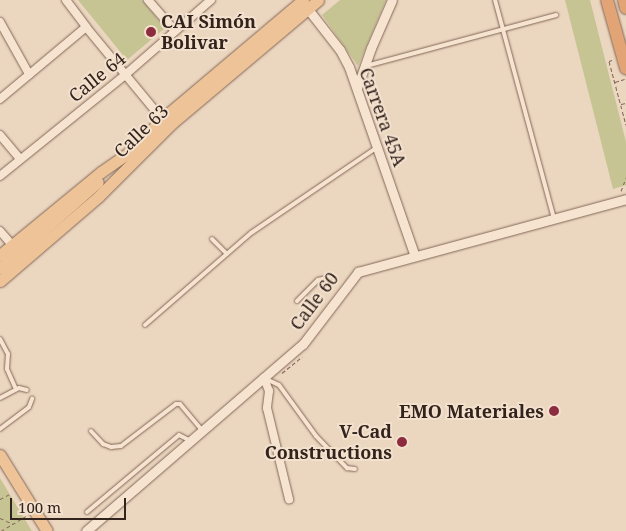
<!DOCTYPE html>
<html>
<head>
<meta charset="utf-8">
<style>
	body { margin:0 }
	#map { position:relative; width:626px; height:531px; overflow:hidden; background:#ebd6bf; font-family:"Noto Serif",serif }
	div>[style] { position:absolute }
	.green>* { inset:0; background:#c7c494 }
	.path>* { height:1px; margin-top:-0.5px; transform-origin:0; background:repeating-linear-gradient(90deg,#826758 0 4px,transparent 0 6.5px) }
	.roads { filter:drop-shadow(0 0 1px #826758) drop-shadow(0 0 1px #826758) }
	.service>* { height:4px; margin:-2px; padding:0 2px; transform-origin:2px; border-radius:2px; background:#f6e4d1 }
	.minor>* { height:8px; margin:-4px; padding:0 4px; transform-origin:4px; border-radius:4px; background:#f6e4d1 }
	.tertiary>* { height:9px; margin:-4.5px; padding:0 4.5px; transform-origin:4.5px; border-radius:4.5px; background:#f6e4d1 }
	.primary>* { height:11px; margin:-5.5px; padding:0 5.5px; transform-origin:5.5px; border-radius:5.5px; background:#edc397 }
	.trunk>* { height:12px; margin:-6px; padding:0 6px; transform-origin:6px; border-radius:6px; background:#e2a474 }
	.dots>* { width:14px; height:14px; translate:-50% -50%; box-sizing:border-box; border:2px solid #f3e1ce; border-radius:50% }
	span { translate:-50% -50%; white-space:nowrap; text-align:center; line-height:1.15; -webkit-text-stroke:4px #f3e1ce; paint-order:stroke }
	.poi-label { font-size:18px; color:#32231c; font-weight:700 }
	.left { translate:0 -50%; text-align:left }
	.right { translate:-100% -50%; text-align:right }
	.street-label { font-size:18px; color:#32231c }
	.scale { position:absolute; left:10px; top:498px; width:116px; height:22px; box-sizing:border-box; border:2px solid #32231c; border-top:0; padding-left:6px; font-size:15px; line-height:18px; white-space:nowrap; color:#32231c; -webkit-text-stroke:4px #f3e1ce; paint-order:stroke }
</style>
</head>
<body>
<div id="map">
	<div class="green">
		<i style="clip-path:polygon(78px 0,142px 0,165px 28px,127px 60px)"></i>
		<i style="clip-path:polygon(340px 0,386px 0,358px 66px,322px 15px)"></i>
		<i style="clip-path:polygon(565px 0,590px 0,626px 142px,626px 185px,613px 189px)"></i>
		<i style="clip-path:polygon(0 478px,24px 518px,32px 531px,0 531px)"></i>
	</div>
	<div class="path">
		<i style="left:612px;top:60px;width:3px;rotate:162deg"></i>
		<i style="left:609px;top:61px;width:66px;rotate:75.1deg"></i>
		<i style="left:615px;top:82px;width:10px;rotate:-17deg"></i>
		<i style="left:621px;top:104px;width:5px;rotate:-11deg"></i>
		<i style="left:621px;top:191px;width:14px;rotate:-69deg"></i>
		<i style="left:282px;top:373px;width:26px;rotate:-39deg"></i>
		<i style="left:0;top:499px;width:13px;rotate:-27deg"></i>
		<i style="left:0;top:518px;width:14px;rotate:25deg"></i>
		<i style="left:1px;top:531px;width:29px;rotate:-31deg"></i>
	</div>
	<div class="roads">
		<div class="service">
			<i style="left:495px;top:0;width:226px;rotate:74.9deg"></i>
			<i style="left:366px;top:66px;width:197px;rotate:-15deg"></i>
			<i style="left:212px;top:239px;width:21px;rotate:45deg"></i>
			<i style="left:297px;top:301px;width:30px;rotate:-45deg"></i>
			<i style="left:318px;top:280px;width:12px;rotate:-14deg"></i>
			<i style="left:145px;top:325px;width:140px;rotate:-41deg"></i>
			<i style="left:251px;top:233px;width:151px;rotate:-34.2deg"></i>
			<i style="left:0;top:339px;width:17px;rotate:62deg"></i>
			<i style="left:8px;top:354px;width:15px;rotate:94deg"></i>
			<i style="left:7px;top:369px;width:22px;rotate:66deg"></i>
			<i style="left:266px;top:379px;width:14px;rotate:25deg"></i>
			<i style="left:279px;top:385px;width:63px;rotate:54deg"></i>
			<i style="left:316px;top:436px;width:45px;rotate:45.9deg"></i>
			<i style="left:347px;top:468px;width:8px;rotate:7deg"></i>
			<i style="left:0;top:398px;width:21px;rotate:-28deg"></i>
			<i style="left:19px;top:388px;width:8px;rotate:14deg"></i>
			<i style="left:0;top:429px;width:36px;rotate:-37deg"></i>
			<i style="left:29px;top:407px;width:9px;rotate:-69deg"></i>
			<i style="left:91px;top:431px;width:18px;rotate:47deg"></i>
			<i style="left:103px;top:444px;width:9px;rotate:21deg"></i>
			<i style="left:111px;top:447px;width:10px;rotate:-6deg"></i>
			<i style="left:121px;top:446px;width:69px;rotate:-37.4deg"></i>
			<i style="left:176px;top:404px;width:4px"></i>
			<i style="left:180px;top:404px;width:34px;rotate:50deg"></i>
			<i style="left:87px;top:512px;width:120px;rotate:-39.9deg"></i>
			<i style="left:179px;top:435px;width:11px;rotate:27deg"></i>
		</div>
		<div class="minor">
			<i style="left:66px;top:0;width:34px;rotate:53deg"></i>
			<i style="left:86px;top:27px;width:119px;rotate:50.4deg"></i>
			<i style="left:148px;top:0;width:41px;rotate:48.9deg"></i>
			<i style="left:0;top:22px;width:60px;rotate:60.9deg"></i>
			<i style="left:0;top:99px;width:112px;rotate:-39.9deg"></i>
			<i style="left:0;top:135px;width:30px;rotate:50deg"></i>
			<i style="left:0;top:176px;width:161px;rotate:-38.9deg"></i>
			<i style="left:125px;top:75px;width:114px;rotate:-41.1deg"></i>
			<i style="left:0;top:231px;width:18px;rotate:49deg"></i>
			<i style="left:264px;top:378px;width:14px;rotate:69deg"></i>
			<i style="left:269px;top:391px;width:17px;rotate:97deg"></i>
			<i style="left:267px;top:408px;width:94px;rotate:76.4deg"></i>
		</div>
		<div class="tertiary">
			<i style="left:304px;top:4px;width:58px;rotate:52deg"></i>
			<i style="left:340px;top:50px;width:19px;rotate:62deg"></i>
			<i style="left:349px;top:67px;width:200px;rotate:70.8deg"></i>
			<i style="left:357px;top:88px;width:42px;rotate:-70.7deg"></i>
			<i style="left:371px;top:48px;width:52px;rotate:-66.4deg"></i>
			<i style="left:86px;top:531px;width:286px;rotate:-40.8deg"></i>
			<i style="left:303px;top:344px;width:91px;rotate:-52.6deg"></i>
			<i style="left:358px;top:272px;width:278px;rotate:-15.2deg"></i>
		</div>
		<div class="primary">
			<i style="left:0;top:255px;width:131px;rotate:-39.4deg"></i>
			<i style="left:101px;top:172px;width:38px;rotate:-35deg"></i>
			<i style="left:132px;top:150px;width:43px;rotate:-45.9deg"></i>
			<i style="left:162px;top:119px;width:185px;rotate:-40.2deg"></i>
			<i style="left:0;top:268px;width:130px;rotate:-41.3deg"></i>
			<i style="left:0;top:281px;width:130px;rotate:-40.6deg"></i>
			<i style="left:99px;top:196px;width:102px;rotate:-45deg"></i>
			<i style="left:171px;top:124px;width:192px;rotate:-40.1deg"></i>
			<i style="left:0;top:455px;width:89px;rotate:58.3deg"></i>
		</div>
		<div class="trunk">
			<i style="left:607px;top:0;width:71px;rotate:74.4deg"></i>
			<i style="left:624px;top:0;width:8px;rotate:76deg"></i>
		</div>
	</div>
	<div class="dots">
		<i style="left:151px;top:32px;background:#8d2c3e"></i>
		<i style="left:554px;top:411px;background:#8d2c3e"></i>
		<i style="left:402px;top:442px;background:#8d2c3e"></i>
	</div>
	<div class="poi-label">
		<span class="left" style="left:161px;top:32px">CAI Simón<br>Bolivar</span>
		<span class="right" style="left:544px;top:411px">EMO Materiales</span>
		<span class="right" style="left:392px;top:442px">V-Cad<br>Constructions</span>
	</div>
	<div class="street-label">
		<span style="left:97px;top:77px;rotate:-39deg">Calle 64</span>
		<span style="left:383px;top:117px;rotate:70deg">Carrera 45A</span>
		<span style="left:141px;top:131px;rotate:-44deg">Calle 63</span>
		<span style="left:314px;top:301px;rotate:-53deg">Calle 60</span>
	</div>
	<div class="scale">100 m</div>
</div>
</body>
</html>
